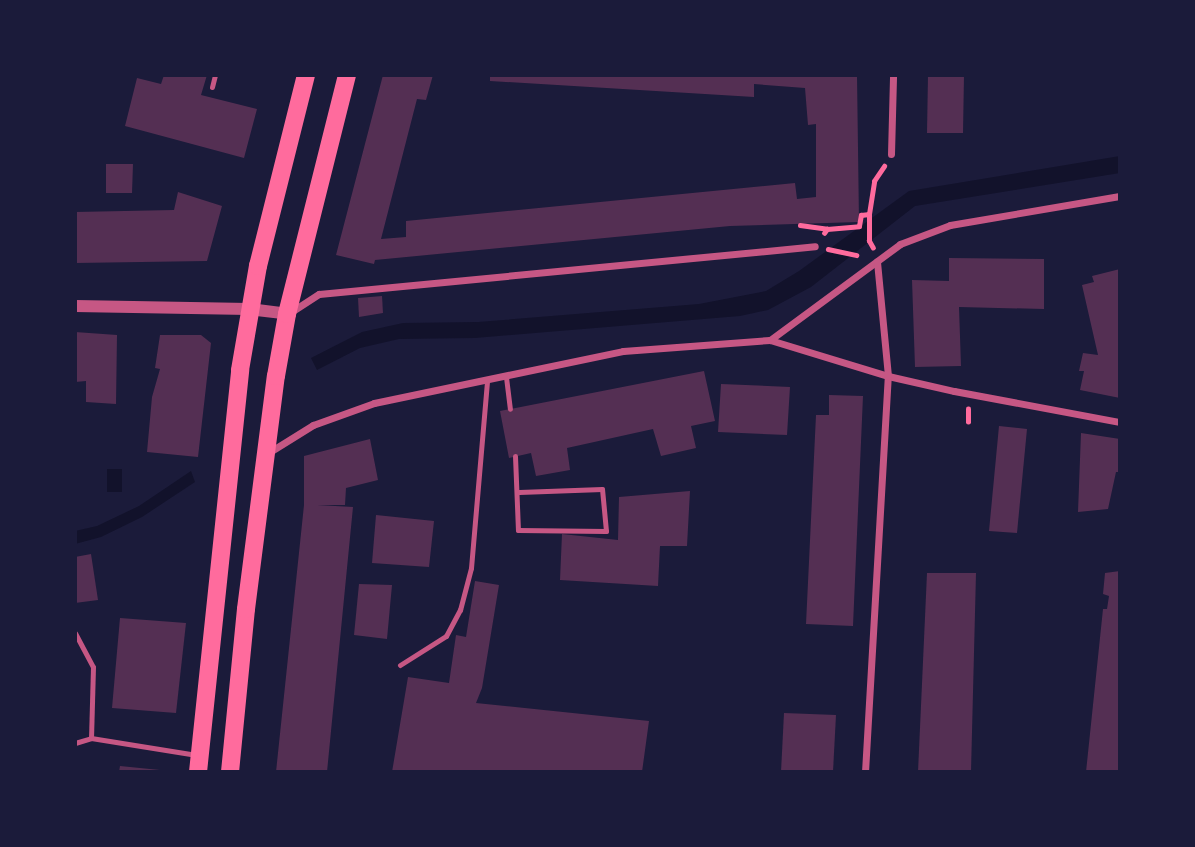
<!DOCTYPE html>
<html>
<head>
<meta charset="utf-8">
<style>
	body { margin:0 }
	#map { position:relative; width:1195px; height:847px; overflow:hidden; background:#1b1b3a; font-family:"Exo 2",sans-serif }
	div>[style] { position:absolute }
	.water>* { inset:0; background:#12122b }
	.building>* { inset:0; background:#542f53 }
	.path>* { height:4.5px; margin:-2.25px; padding:0 2.25px; transform-origin:2.25px; border-radius:2.25px; background:#ff6b9d }
	.service>* { height:5px; margin:-2.5px; padding:0 2.5px; transform-origin:2.5px; border-radius:2.5px; background:#c65784 }
	.minor>* { height:7px; margin:-3.5px; padding:0 3.5px; transform-origin:3.5px; border-radius:3.5px; background:#c65784 }
	.tertiary>* { height:12px; margin:-6px; padding:0 6px; transform-origin:6px; border-radius:6px; background:#c65784 }
	.primary>* { height:18px; margin:-9px; padding:0 9px; transform-origin:9px; border-radius:9px; background:#ff6b9d }
	span { translate:-50% -50%; white-space:nowrap; text-align:center; line-height:1.15; -webkit-text-stroke:6px #1b1b3a; paint-order:stroke }
	.frame { position:absolute; inset:0; border:77px solid #1b1b3a; pointer-events:none }
</style>
</head>
<body>
<div id="map">
	<div class="water">
		<i style="clip-path:polygon(1120px 156px,1120px 173px,915px 206px,811px 287px,768px 310px,740px 316px,475px 338px,399px 339px,360px 348px,317px 370px,311px 358px,362px 332px,403px 323px,478px 322px,699px 304px,766px 291px,799px 271px,909px 191px)"></i>
		<i style="clip-path:polygon(107px 469px,122px 469px,122px 492px,107px 492px)"></i>
		<i style="clip-path:polygon(191px 471px,195px 482px,142px 517px,101px 537px,75px 544px,75px 531px,97px 526px,139px 506px)"></i>
	</div>
	<div class="building">
		<i style="clip-path:polygon(164px 75px,207px 75px,201px 95px,257px 109px,244px 158px,125px 126px,137px 78px,161px 84px)"></i>
		<i style="clip-path:polygon(383px 75px,433px 75px,426px 100px,417px 99px,381px 239px,406px 237px,406px 221px,795px 183px,797px 199px,816px 197px,816px 124px,808px 125px,805px 88px,754px 84px,754px 97px,490px 81px,490px 75px,857px 75px,859px 222px,730px 226px,375px 260px,374px 264px,336px 255px)"></i>
		<i style="clip-path:polygon(928px 75px,964px 75px,963px 133px,927px 133px)"></i>
		<i style="clip-path:polygon(106px 164px,133px 164px,132px 193px,106px 193px)"></i>
		<i style="clip-path:polygon(178px 192px,222px 206px,207px 261px,75px 263px,75px 212px,174px 210px)"></i>
		<i style="clip-path:polygon(949px 258px,1044px 259px,1044px 309px,959px 307px,961px 366px,915px 367px,912px 280px,949px 281px)"></i>
		<i style="clip-path:polygon(1120px 269px,1120px 398px,1080px 390px,1084px 371px,1079px 371px,1083px 353px,1098px 355px,1082px 285px,1094px 282px,1092px 276px)"></i>
		<i style="clip-path:polygon(382px 296px,383px 313px,359px 317px,358px 298px)"></i>
		<i style="clip-path:polygon(75px 332px,117px 335px,116px 404px,86px 402px,86px 381px,75px 382px)"></i>
		<i style="clip-path:polygon(160px 335px,201px 335px,211px 343px,198px 457px,147px 452px,152px 397px,160px 369px,155px 368px)"></i>
		<i style="clip-path:polygon(704px 371px,715px 421px,691px 426px,696px 448px,661px 456px,653px 429px,567px 448px,570px 470px,536px 476px,531px 453px,509px 458px,500px 411px)"></i>
		<i style="clip-path:polygon(721px 384px,790px 387px,787px 435px,718px 432px)"></i>
		<i style="clip-path:polygon(829px 395px,863px 396px,853px 626px,806px 624px,816px 415px,829px 415px)"></i>
		<i style="clip-path:polygon(999px 426px,1027px 429px,1017px 533px,989px 531px)"></i>
		<i style="clip-path:polygon(1081px 433px,1120px 439px,1120px 472px,1116px 472px,1108px 509px,1078px 512px)"></i>
		<i style="clip-path:polygon(370px 439px,378px 480px,346px 488px,345px 505px,317px 505px,353px 507px,327px 772px,276px 772px,304px 505px,304px 456px)"></i>
		<i style="clip-path:polygon(690px 491px,687px 546px,660px 546px,658px 586px,560px 580px,562px 534px,618px 540px,619px 497px)"></i>
		<i style="clip-path:polygon(376px 515px,434px 521px,429px 567px,372px 563px)"></i>
		<i style="clip-path:polygon(91px 554px,98px 600px,75px 603px,75px 557px)"></i>
		<i style="clip-path:polygon(1120px 571px,1120px 772px,1086px 772px,1103px 609px,1107px 609px,1109px 596px,1103px 594px,1105px 573px)"></i>
		<i style="clip-path:polygon(927px 573px,976px 573px,971px 772px,918px 772px)"></i>
		<i style="clip-path:polygon(475px 581px,499px 585px,482px 688px,476px 703px,649px 721px,642px 772px,392px 772px,408px 677px,449px 683px,456px 635px,466px 637px)"></i>
		<i style="clip-path:polygon(359px 584px,392px 585px,387px 639px,354px 635px)"></i>
		<i style="clip-path:polygon(120px 618px,186px 623px,176px 713px,112px 708px)"></i>
		<i style="clip-path:polygon(784px 713px,836px 715px,833px 772px,781px 772px)"></i>
		<i style="clip-path:polygon(120px 766px,160px 770px,160px 772px,119px 772px)"></i>
	</div>
	<div class="path">
		<i style="left:800px;top:225px;width:27px;rotate:8deg"></i>
		<i style="left:824px;top:233px;width:5px;rotate:-53deg"></i>
		<i style="left:827px;top:229px;width:32px;rotate:-5deg"></i>
		<i style="left:859px;top:226px;width:11px;rotate:-80deg"></i>
		<i style="left:861px;top:215px;width:8px;rotate:-7deg"></i>
		<i style="left:873px;top:248px;width:8px;rotate:-120deg"></i>
		<i style="left:869px;top:241px;width:27px;rotate:-90deg"></i>
		<i style="left:869px;top:214px;width:33px;rotate:-81deg"></i>
		<i style="left:874px;top:181px;width:18px;rotate:-56deg"></i>
		<i style="left:828px;top:249px;width:29px;rotate:12deg"></i>
		<i style="left:968px;top:422px;width:13px;rotate:-90deg"></i>
	</div>
	<div class="service">
		<i style="left:212px;top:87px;width:12px;rotate:-76deg"></i>
		<i style="left:506px;top:377px;width:32px;rotate:83deg"></i>
		<i style="left:515px;top:456px;width:74px;rotate:87.7deg"></i>
		<i style="left:518px;top:530px;width:88px;rotate:0.7deg"></i>
		<i style="left:606px;top:531px;width:42px;rotate:-95.4deg"></i>
		<i style="left:602px;top:489px;width:83px;rotate:177.9deg"></i>
		<i style="left:75px;top:633px;width:38px;rotate:62deg"></i>
		<i style="left:93px;top:667px;width:71px;rotate:91.6deg"></i>
		<i style="left:400px;top:665px;width:54px;rotate:-32.2deg"></i>
		<i style="left:446px;top:636px;width:30px;rotate:-62deg"></i>
		<i style="left:460px;top:610px;width:43px;rotate:-75.3deg"></i>
		<i style="left:471px;top:568px;width:189px;rotate:-85.1deg"></i>
		<i style="left:75px;top:743px;width:17px;rotate:-17deg"></i>
		<i style="left:91px;top:738px;width:107px;rotate:9.1deg"></i>
	</div>
	<div class="minor">
		<i style="left:891px;top:154px;width:79px;rotate:-88.5deg"></i>
		<i style="left:291px;top:312px;width:33px;rotate:-33deg"></i>
		<i style="left:319px;top:294px;width:498px;rotate:-5.5deg"></i>
		<i style="left:770px;top:340px;width:162px;rotate:-36.4deg"></i>
		<i style="left:900px;top:244px;width:53px;rotate:-20.8deg"></i>
		<i style="left:950px;top:225px;width:172px;rotate:-9.7deg"></i>
		<i style="left:268px;top:453px;width:53px;rotate:-31.9deg"></i>
		<i style="left:313px;top:425px;width:65px;rotate:-19.8deg"></i>
		<i style="left:374px;top:403px;width:254px;rotate:-11.8deg"></i>
		<i style="left:623px;top:351px;width:147px;rotate:-4.3deg"></i>
		<i style="left:770px;top:340px;width:123px;rotate:17deg"></i>
		<i style="left:888px;top:376px;width:68px;rotate:12.8deg"></i>
		<i style="left:954px;top:391px;width:169px;rotate:10.6deg"></i>
		<i style="left:865px;top:772px;width:397px;rotate:-86.7deg"></i>
		<i style="left:888px;top:376px;width:115px;rotate:-95.5deg"></i>
	</div>
	<div class="tertiary">
		<i style="left:75px;top:306px;width:174px;rotate:1deg"></i>
		<i style="left:249px;top:309px;width:38px;rotate:7deg"></i>
	</div>
	<div class="primary">
		<i style="left:198px;top:772px;width:404px;rotate:-84deg"></i>
		<i style="left:240px;top:370px;width:106px;rotate:-80.2deg"></i>
		<i style="left:258px;top:266px;width:197px;rotate:-75.9deg"></i>
		<i style="left:230px;top:772px;width:164px;rotate:-84.4deg"></i>
		<i style="left:246px;top:609px;width:235px;rotate:-82.7deg"></i>
		<i style="left:276px;top:376px;width:63px;rotate:-79.9deg"></i>
		<i style="left:287px;top:314px;width:246px;rotate:-75.9deg"></i>
	</div>
	<div class="frame"></div>
</div>
</body>
</html>
